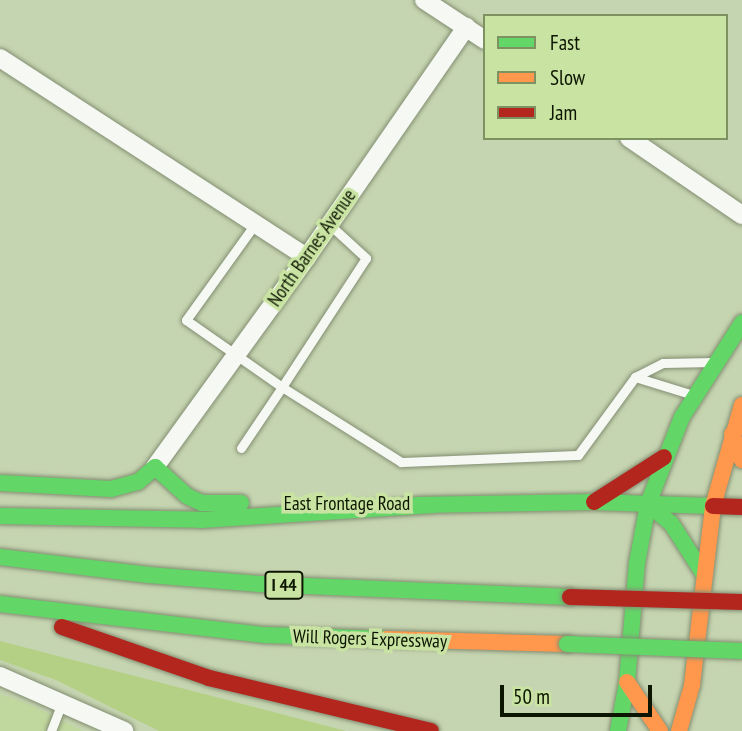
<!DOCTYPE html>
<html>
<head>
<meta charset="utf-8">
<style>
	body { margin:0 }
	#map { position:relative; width:742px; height:731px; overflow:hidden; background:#c6d5b1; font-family:"PT Sans Narrow",sans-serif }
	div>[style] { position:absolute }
	.built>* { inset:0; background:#c0d79e }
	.green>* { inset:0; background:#b3d084 }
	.roads { filter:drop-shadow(0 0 2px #838e72) drop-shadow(0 0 2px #838e72) }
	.lane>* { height:9px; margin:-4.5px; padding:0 4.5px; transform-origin:4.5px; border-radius:4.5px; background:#f6f9f3 }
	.street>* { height:18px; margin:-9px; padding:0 9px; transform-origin:9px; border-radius:9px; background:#f6f9f3 }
	.fast>* { height:16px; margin:-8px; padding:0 8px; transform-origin:8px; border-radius:8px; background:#63d668 }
	.slow>* { height:16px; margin:-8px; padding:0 8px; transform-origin:8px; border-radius:8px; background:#ff974d }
	.jam>* { height:16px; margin:-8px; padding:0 8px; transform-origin:8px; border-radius:8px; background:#b3261e }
	.bridges { filter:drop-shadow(0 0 2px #838e72) drop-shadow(0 0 2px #838e72) }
	.fast-bridge>* { height:16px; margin:-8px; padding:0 8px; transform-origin:8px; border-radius:8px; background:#63d668 }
	.jam-bridge>* { height:16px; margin:-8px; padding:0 8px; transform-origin:8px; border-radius:8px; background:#b3261e }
	span { translate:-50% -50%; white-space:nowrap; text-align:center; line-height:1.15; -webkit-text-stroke:7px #c9e4a2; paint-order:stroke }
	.shield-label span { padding:2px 5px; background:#c9e4a2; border:2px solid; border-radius:5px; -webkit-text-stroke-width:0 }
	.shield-label { font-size:18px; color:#0c1500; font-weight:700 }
	.street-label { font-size:19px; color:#0c1500 }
	.legend { position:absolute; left:483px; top:14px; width:245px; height:126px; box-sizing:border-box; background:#c9e4a2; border:2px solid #7d9161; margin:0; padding:9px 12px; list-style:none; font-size:21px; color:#0c1500 }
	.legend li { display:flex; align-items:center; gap:14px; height:35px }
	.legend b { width:35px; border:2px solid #7d9161 }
	.scale { position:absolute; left:500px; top:685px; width:152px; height:32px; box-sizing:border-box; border:4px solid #0c1500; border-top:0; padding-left:9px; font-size:21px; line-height:24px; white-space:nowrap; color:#0c1500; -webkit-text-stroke:5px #c9e4a2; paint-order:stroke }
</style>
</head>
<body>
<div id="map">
	<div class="built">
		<i style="clip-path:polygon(0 694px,29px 704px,83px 731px,0 731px)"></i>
	</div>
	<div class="green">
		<i style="clip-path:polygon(0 641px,346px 731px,159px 731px,56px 680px,0 660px)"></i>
	</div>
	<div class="roads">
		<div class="lane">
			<i style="left:330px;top:225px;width:49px;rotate:42.5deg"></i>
			<i style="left:366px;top:258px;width:154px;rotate:123.1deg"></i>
			<i style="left:282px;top:387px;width:141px;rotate:32.2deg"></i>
			<i style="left:401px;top:462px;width:177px;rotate:-2.3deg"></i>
			<i style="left:578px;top:455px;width:97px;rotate:-53.8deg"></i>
			<i style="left:635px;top:377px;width:31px;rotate:-27deg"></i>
			<i style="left:663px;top:363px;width:50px;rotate:-1.1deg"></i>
			<i style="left:635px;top:377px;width:61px;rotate:17.2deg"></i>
			<i style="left:241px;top:448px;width:73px;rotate:-56.1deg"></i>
			<i style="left:282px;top:387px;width:117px;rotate:-145.1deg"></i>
			<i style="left:186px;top:320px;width:118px;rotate:-54.3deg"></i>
			<i style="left:51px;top:731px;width:31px;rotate:-69deg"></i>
		</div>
		<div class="street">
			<i style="left:424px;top:0;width:73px;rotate:33.3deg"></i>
			<i style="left:0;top:58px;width:366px;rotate:33deg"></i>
			<i style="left:629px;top:138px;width:137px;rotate:34.3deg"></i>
			<i style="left:155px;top:467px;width:259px;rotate:-54.1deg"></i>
			<i style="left:307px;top:257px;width:280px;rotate:-55.3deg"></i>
			<i style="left:0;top:676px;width:136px;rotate:23.9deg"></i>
		</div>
		<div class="fast">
			<i style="left:0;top:483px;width:111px;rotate:3.1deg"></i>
			<i style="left:111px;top:489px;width:28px;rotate:-15deg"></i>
			<i style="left:138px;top:482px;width:23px;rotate:-41deg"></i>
			<i style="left:155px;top:467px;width:43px;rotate:42.2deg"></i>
			<i style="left:187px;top:496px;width:17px;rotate:25deg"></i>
			<i style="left:202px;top:503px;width:39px"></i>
			<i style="left:648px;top:504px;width:30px;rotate:40deg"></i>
			<i style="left:671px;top:523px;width:59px;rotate:57.4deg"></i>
			<i style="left:416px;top:505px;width:178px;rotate:-1deg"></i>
			<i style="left:594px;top:502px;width:119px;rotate:1.9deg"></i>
			<i style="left:0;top:516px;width:201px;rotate:1.1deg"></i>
			<i style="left:201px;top:520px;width:232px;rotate:-3.7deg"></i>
			<i style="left:0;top:557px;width:150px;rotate:6.9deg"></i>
			<i style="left:149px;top:575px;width:111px;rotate:4.6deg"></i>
			<i style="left:260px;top:584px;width:310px;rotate:2.4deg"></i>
			<i style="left:0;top:604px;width:267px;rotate:6.7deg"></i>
			<i style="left:265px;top:635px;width:121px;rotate:1.9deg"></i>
			<i style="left:618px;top:731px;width:50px;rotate:-79.6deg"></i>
			<i style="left:627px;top:682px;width:119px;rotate:-85.2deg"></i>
			<i style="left:637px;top:563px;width:60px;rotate:-79.4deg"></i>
			<i style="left:648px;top:504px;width:93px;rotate:-68.7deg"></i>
			<i style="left:682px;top:417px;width:112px;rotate:-57.4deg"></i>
		</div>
		<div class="slow">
			<i style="left:732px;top:434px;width:28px;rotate:69deg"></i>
			<i style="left:386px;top:639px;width:181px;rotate:1.6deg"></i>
			<i style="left:627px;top:682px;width:59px;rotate:56deg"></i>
			<i style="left:679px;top:731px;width:48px;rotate:-74.2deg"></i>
			<i style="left:692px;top:685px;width:180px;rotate:-83.3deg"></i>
			<i style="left:713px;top:506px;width:105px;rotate:-74deg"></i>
		</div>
		<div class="jam">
			<i style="left:594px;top:502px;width:83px;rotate:-32.7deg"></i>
			<i style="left:713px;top:506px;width:29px;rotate:2deg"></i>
			<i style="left:62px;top:627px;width:156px;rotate:19.1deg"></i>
			<i style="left:209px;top:678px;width:228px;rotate:13.4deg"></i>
		</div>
	</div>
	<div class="bridges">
		<div class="fast-bridge">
			<i style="left:567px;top:644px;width:175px;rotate:2.3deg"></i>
		</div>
		<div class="jam-bridge">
			<i style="left:570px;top:597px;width:172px;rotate:1.7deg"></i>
		</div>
	</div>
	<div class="shield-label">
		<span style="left:284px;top:585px">I 44</span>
	</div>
	<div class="street-label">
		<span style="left:312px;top:248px;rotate:-55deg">North Barnes Avenue</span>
		<span style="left:347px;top:504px">East Frontage Road</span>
		<span style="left:370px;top:639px;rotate:2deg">Will Rogers Expressway</span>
	</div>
	<ul class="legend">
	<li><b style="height:9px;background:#63d668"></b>Fast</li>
	<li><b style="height:9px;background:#ff974d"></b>Slow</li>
	<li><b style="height:9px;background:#b3261e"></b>Jam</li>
	</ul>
	<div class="scale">50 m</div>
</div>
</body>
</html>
